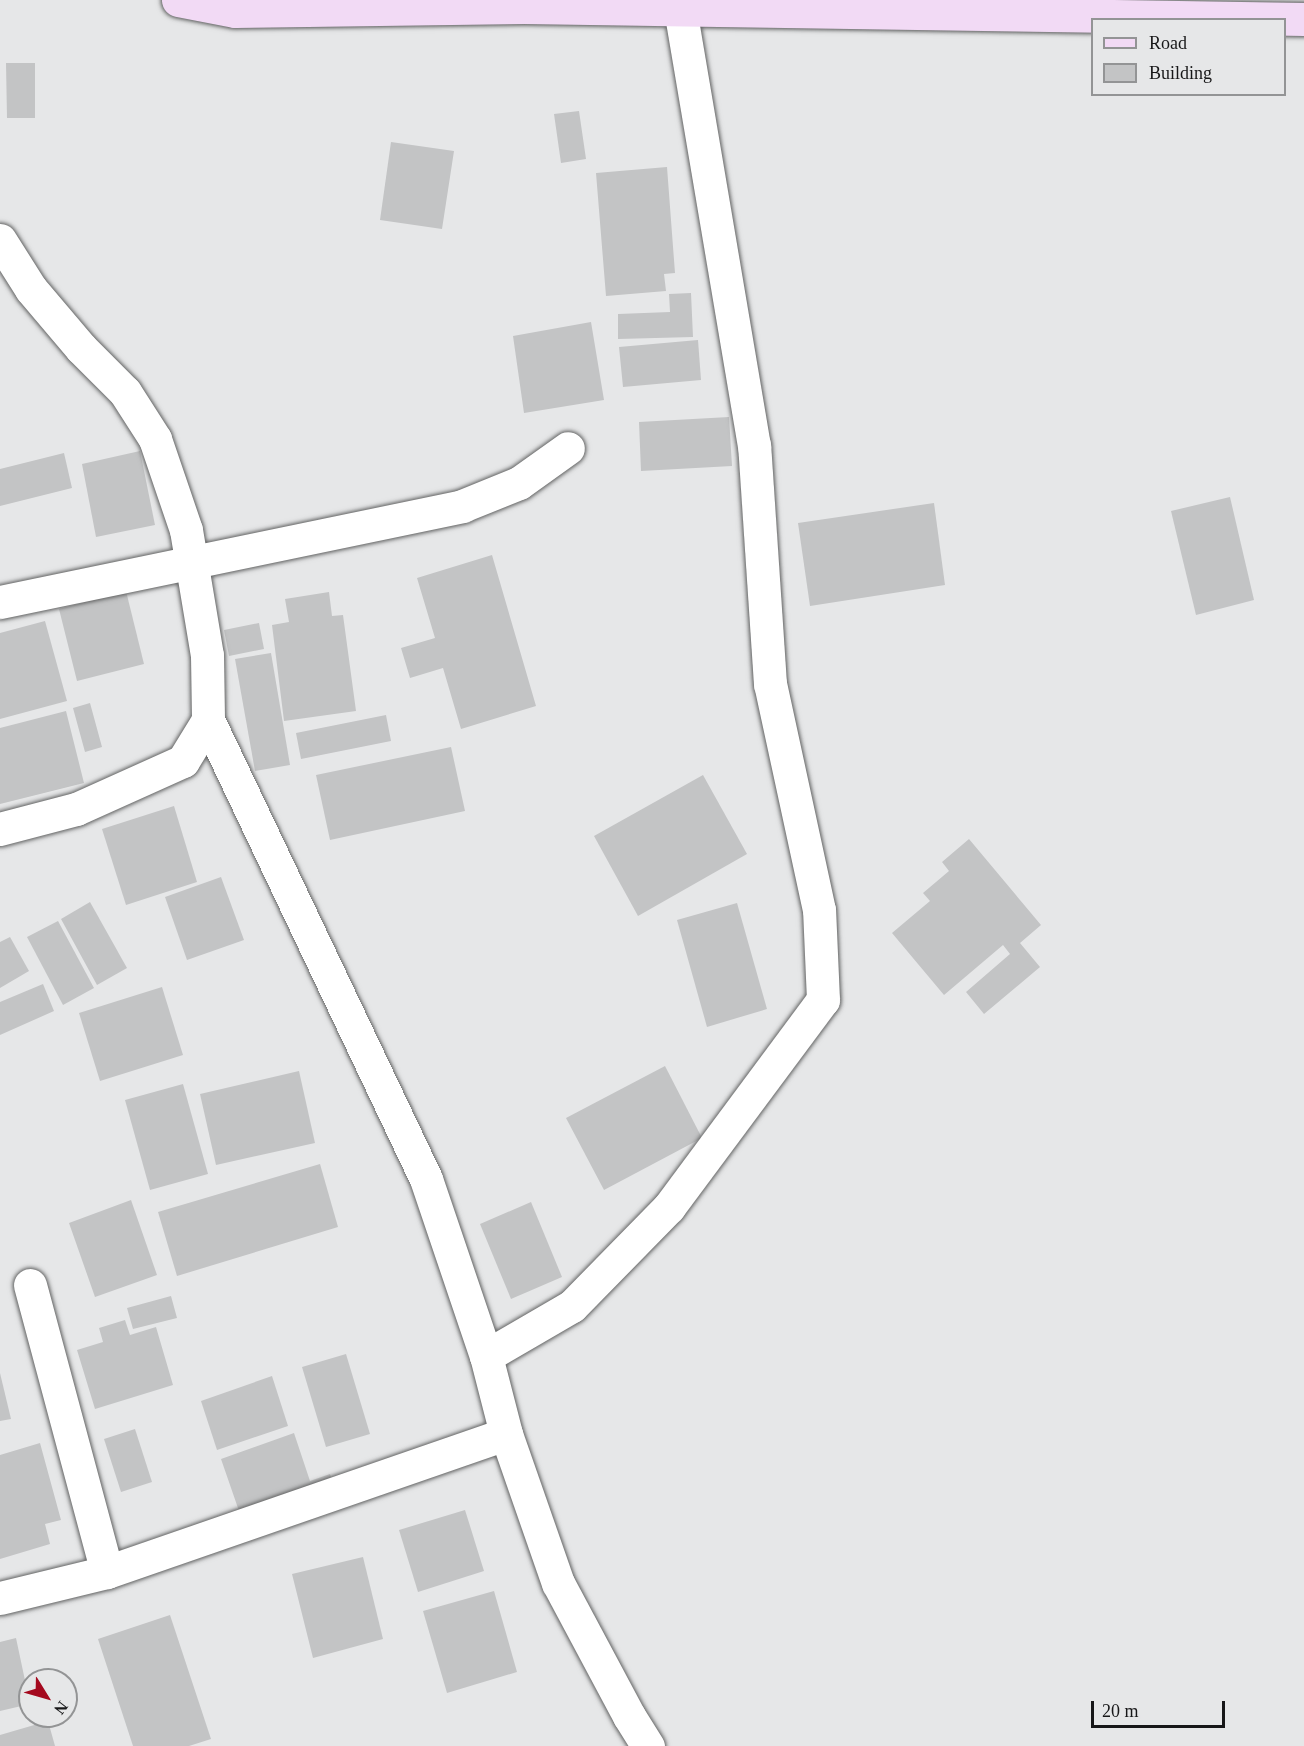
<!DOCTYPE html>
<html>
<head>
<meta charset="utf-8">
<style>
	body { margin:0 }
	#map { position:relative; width:1304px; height:1746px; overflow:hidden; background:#e6e7e8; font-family:Georgia,serif }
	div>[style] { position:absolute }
	.building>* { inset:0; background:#c3c4c5 }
	.roads { filter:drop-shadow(0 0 2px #626363) drop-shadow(0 0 2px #626363) }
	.minor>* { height:33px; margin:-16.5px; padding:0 16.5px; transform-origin:16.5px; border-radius:16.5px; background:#fff }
	.secondary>* { height:33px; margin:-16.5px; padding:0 16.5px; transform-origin:16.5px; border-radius:16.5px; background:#f2daf5 }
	span { translate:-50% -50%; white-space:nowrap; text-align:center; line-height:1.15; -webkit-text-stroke:5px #e6e7e8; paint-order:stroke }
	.legend { position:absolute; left:1091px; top:18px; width:195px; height:78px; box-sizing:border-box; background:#e6e7e8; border:2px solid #939495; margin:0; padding:8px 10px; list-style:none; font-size:18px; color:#171718 }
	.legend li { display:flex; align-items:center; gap:12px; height:30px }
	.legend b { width:30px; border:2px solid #939495 }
	.north { position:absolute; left:18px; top:1668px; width:60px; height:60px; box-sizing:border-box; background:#e6e7e8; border:2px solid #939495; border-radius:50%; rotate:127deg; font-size:16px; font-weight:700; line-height:24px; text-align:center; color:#171718 }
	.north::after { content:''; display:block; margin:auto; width:21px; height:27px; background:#a4091e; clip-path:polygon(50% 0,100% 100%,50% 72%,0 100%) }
	.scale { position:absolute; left:1091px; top:1701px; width:134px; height:27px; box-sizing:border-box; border:3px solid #171718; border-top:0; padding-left:8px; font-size:18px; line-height:21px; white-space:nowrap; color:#171718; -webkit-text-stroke:4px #e6e7e8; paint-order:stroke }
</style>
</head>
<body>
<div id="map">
	<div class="building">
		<i style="clip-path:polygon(6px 63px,35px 63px,35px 118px,7px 118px)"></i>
		<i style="clip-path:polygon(579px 111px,586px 159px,561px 163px,554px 114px)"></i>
		<i style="clip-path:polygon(391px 142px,454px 151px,442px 229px,380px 220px)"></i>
		<i style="clip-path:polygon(667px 167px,675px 273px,664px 274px,666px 291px,606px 296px,596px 173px)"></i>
		<i style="clip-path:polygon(691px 293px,693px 337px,618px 339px,618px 314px,670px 312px,669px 294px)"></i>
		<i style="clip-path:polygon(591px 322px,604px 400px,524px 413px,513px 336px)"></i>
		<i style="clip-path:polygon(698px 340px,701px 380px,623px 387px,619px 347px)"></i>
		<i style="clip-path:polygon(729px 417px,732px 466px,641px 471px,639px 422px)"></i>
		<i style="clip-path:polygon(140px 451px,155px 525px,96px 537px,82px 464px)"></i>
		<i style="clip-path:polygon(64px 453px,72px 488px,0 506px,0 469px)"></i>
		<i style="clip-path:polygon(1230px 497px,1254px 600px,1196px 615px,1171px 511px)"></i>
		<i style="clip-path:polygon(934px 503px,945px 585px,810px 606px,798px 523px)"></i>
		<i style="clip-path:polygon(492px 555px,536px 706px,461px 729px,443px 668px,410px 678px,401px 648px,435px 638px,417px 578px)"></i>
		<i style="clip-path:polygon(126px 591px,144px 664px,77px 681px,59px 609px)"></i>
		<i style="clip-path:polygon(329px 592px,332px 616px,343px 615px,356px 711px,284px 721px,272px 625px,289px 622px,285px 599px)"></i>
		<i style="clip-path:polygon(45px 621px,67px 701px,0 719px,0 633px)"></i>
		<i style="clip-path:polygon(259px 623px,264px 649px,229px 656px,224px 630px)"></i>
		<i style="clip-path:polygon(271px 653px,290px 765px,255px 771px,235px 659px)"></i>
		<i style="clip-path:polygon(90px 703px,102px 747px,85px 752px,73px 708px)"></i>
		<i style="clip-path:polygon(66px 711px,84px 783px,0 804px,0 728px)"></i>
		<i style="clip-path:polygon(386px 715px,391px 741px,301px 759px,296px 733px)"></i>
		<i style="clip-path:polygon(451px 747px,465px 811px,330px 840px,316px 775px)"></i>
		<i style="clip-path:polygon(703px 775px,747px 854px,638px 916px,594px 836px)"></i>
		<i style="clip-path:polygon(174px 806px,197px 882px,126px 905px,102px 829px)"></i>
		<i style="clip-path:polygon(969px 839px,1041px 925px,1020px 943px,1040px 967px,984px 1014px,966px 992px,1010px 954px,1003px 945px,944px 995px,892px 933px,930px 901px,923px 893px,949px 871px,942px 862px)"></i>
		<i style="clip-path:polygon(221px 877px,244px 940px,187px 960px,165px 897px)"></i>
		<i style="clip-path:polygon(90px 902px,127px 968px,97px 985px,61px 919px)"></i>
		<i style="clip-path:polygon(737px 903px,767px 1009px,707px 1027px,677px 920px)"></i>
		<i style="clip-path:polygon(58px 921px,94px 988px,63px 1005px,27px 937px)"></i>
		<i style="clip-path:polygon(10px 937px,29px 971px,0 988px,0 942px)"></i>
		<i style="clip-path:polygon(43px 984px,54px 1011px,0 1035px,0 1002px)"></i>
		<i style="clip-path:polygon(162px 987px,183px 1055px,100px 1081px,79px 1013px)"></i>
		<i style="clip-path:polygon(665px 1066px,702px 1138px,604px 1190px,566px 1118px)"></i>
		<i style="clip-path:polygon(299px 1071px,315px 1143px,216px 1165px,200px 1094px)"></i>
		<i style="clip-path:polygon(183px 1084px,208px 1174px,150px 1190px,125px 1100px)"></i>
		<i style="clip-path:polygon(320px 1164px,338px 1227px,177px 1276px,158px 1212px)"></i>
		<i style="clip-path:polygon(131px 1200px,157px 1275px,95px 1297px,69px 1223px)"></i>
		<i style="clip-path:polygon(531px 1202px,562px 1277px,511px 1299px,480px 1224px)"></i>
		<i style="clip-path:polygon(171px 1296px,177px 1318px,133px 1329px,127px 1308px)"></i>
		<i style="clip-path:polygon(125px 1320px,130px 1335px,156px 1327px,173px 1385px,95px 1409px,77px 1350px,103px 1342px,99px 1328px)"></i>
		<i style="clip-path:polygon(346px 1354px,370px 1434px,326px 1447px,302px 1367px)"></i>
		<i style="clip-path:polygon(0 1373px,11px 1419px,0 1421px)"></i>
		<i style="clip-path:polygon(272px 1376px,288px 1426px,217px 1450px,201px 1401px)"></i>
		<i style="clip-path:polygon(135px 1429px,152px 1482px,121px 1492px,104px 1439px)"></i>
		<i style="clip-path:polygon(294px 1433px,310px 1481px,330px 1474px,336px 1492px,239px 1511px,221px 1459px)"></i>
		<i style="clip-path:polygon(40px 1443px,61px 1520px,45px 1524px,50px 1544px,0 1559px,0 1455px)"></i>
		<i style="clip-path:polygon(465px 1510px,484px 1571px,418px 1592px,399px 1530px)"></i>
		<i style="clip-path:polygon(363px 1557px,383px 1639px,313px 1658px,292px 1574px)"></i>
		<i style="clip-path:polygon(494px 1591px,517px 1672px,447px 1693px,423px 1611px)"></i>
		<i style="clip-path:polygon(170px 1615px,211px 1739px,189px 1746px,133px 1746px,98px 1639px)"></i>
		<i style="clip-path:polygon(16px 1638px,30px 1704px,0 1711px,0 1642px)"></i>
		<i style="clip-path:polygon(48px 1721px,55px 1746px,0 1746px,0 1735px)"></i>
	</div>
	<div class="roads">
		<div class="minor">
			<i style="left:0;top:240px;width:58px;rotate:57.7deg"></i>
			<i style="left:31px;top:289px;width:77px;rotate:49.7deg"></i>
			<i style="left:81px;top:348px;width:62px;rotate:45deg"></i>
			<i style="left:125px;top:392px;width:56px;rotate:57.4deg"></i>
			<i style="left:155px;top:439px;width:96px;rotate:71.2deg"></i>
			<i style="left:186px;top:530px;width:127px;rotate:80.5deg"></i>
			<i style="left:207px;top:655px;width:65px;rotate:89.1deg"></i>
			<i style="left:208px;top:720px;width:48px;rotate:121.4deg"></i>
			<i style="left:183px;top:761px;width:117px;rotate:155.8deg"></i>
			<i style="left:76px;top:809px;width:79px;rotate:165.3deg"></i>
			<i style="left:0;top:602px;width:472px;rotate:-11.7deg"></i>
			<i style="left:462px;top:506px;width:61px;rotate:-22deg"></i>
			<i style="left:519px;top:483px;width:60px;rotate:-35.5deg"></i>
			<i style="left:208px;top:720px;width:508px;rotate:64.59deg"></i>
			<i style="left:426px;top:1179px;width:187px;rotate:71.3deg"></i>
			<i style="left:486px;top:1356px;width:81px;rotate:75.6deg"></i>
			<i style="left:506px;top:1434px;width:158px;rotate:70.8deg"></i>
			<i style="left:558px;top:1583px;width:151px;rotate:61.9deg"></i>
			<i style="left:629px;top:1716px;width:36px;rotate:58deg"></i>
			<i style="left:30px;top:1285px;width:297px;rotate:75deg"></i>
			<i style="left:486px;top:1356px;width:99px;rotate:-30.2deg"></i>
			<i style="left:572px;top:1306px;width:139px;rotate:-45.6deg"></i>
			<i style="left:669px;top:1207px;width:258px;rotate:-53.4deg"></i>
			<i style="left:823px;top:1000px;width:90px;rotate:-92.5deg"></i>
			<i style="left:819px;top:910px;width:231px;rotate:-102.2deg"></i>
			<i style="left:770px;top:684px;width:239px;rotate:-93.8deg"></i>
			<i style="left:754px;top:446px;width:442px;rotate:-99.6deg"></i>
			<i style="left:0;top:1598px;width:110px;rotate:-13.7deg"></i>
			<i style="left:107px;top:1572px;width:422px;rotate:-19.1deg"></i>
		</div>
		<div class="secondary">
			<i style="left:178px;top:0;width:58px;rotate:10.9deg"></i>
			<i style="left:235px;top:11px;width:289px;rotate:-0.8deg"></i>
			<i style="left:524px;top:7px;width:780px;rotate:0.88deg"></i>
		</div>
	</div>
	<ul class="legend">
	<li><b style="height:8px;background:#f2daf5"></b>Road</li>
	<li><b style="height:16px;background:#c3c4c5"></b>Building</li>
	</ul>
	<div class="north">N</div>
	<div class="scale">20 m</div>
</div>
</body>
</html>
